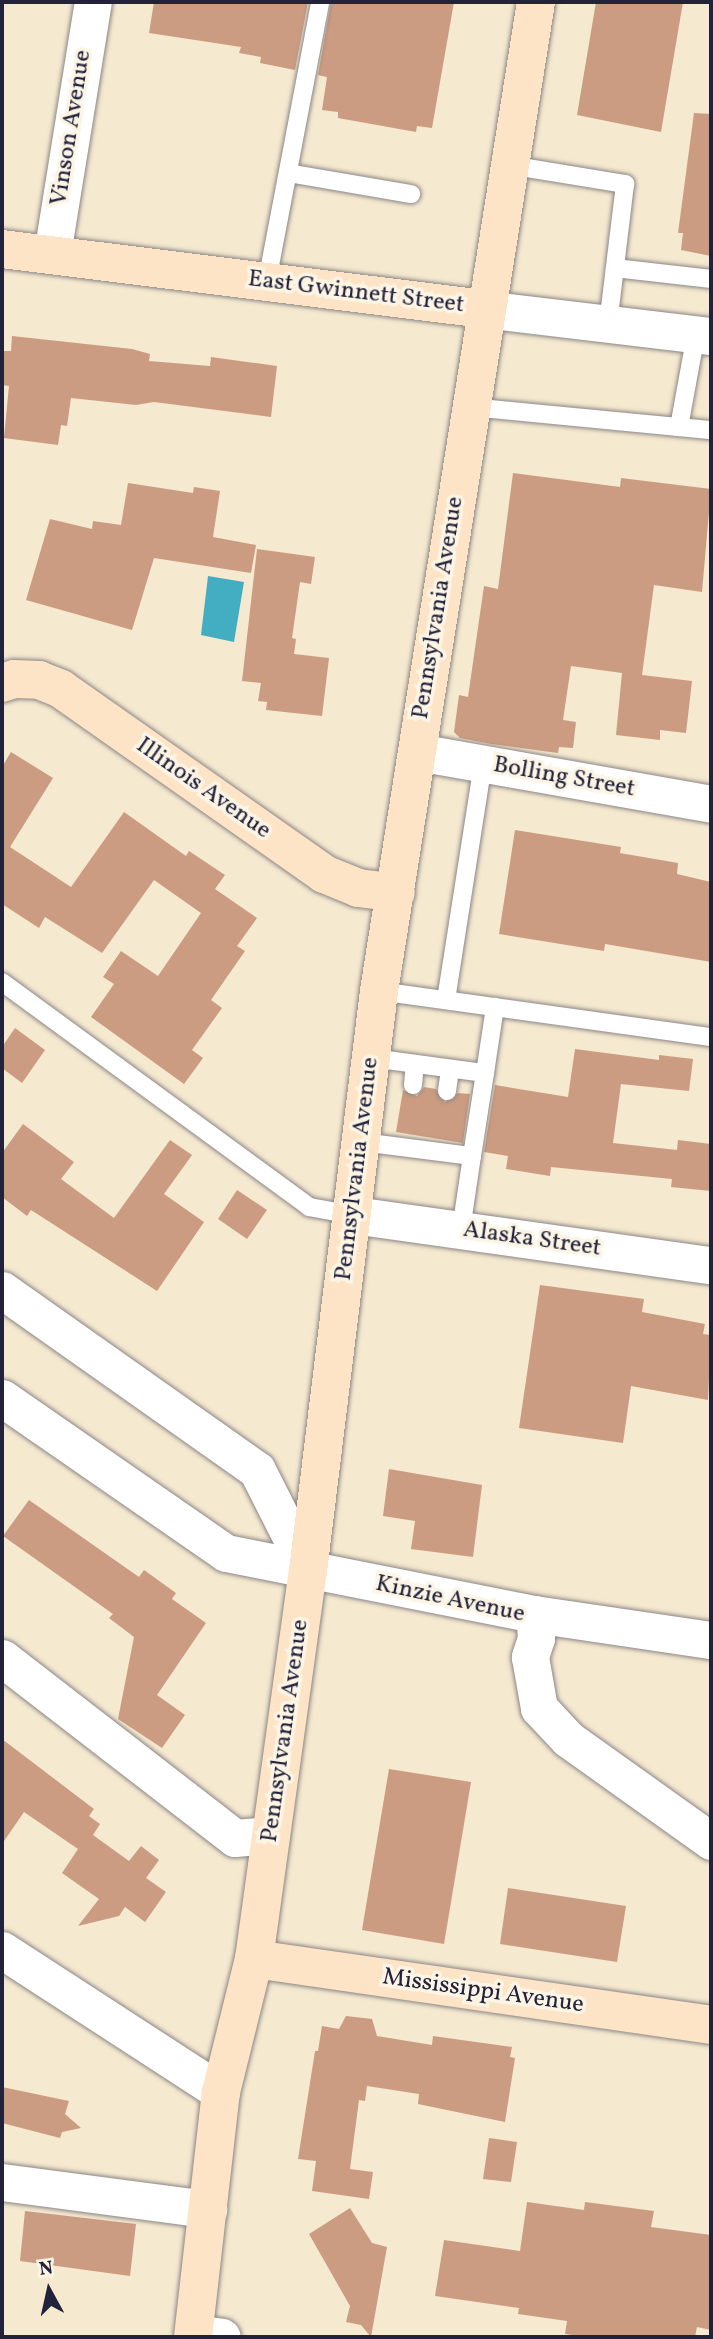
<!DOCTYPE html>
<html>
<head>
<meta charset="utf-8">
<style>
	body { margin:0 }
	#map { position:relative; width:713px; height:2339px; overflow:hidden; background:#f5e9d0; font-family:Vollkorn,serif }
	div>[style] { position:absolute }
	.water>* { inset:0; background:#43aec1 }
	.building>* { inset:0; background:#cb9c81 }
	.roads { filter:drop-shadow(0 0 2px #8c8686) drop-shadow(0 0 2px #8c8686) }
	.lane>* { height:18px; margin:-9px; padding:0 9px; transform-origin:9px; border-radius:9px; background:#fff }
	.street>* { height:37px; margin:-18.5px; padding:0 18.5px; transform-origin:18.5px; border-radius:18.5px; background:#fff }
	.secondary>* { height:38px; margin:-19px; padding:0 19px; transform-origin:19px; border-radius:19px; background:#fee4c6 }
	span { translate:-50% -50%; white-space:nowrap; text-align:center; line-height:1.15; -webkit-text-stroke:7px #fcf5e5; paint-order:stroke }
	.street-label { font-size:24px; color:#22223b }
	.frame { position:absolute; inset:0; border:4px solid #22223b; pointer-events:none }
	.north { position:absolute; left:14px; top:2255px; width:70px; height:70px; -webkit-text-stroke:5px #fcf5e5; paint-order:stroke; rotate:352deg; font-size:19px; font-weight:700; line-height:28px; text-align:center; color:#22223b }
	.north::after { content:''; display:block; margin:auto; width:24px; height:32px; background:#22223b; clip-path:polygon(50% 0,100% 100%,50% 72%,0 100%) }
</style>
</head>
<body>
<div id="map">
	<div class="water">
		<i style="clip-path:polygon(208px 576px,244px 582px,234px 642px,201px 635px)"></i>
	</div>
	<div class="building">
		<i style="clip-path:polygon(154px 2px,308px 2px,295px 70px,260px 63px,261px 57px,239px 53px,241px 47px,149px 33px)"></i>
		<i style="clip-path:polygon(331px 2px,454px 2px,432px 128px,417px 126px,416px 132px,338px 118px,338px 112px,322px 110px,327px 77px,318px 75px)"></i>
		<i style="clip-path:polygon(596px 2px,683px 2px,661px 132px,577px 115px)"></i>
		<i style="clip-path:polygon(694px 113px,711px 114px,711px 256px,681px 250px,683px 233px,678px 233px)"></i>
		<i style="clip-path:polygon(12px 336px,132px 349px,150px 354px,149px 361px,210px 366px,211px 357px,277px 366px,271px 417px,154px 402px,136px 405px,71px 398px,67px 426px,61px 425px,58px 445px,4px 438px,9px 386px,2px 385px,2px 351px,11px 351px)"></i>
		<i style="clip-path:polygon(513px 473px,620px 487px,621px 478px,711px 489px,702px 592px,654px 585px,642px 675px,692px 681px,686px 733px,660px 730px,660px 740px,616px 735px,622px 673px,571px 666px,563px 720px,576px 722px,573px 748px,559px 747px,558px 753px,491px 744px,460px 738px,454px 732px,459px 695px,468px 697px,484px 586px,498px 589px)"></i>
		<i style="clip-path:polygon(128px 483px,193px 493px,194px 487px,220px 491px,213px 537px,256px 545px,251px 573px,154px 558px,132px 630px,26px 600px,50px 519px,92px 529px,93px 521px,121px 525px)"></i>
		<i style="clip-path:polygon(257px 549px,315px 557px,311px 584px,300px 582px,292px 638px,296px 639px,294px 654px,329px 658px,322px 716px,266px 710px,267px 702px,258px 701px,261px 683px,242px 681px)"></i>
		<i style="clip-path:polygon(11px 752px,53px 778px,10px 847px,71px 887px,124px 812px,186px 856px,189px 851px,225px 875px,215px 889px,257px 918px,237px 946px,245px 951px,211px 1000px,222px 1008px,192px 1050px,203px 1058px,184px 1084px,91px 1017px,114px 984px,103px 977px,121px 951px,158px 976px,201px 913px,154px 880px,102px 953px,45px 917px,39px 928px,2px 904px,2px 767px)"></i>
		<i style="clip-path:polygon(515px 830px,621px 847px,620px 853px,678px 863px,677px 874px,711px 882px,711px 962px,605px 944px,604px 951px,499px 934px)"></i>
		<i style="clip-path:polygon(15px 1028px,45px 1050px,22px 1083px,2px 1068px,2px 1047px)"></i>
		<i style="clip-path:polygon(575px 1049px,659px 1060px,659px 1055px,693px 1059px,689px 1091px,621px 1084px,613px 1143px,677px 1150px,678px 1140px,711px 1144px,711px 1191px,671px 1187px,672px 1179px,551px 1167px,550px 1176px,506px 1169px,508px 1156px,484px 1152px,495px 1085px,568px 1097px)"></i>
		<i style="clip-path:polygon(424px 1087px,436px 1089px,445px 1102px,458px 1093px,470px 1094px,463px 1143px,396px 1132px,403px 1090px,417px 1096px)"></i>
		<i style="clip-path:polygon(23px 1124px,74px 1162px,61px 1179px,114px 1218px,170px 1140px,192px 1155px,164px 1194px,204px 1222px,157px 1291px,31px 1210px,27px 1216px,2px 1197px,2px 1153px)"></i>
		<i style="clip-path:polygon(237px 1190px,267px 1210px,247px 1239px,218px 1219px)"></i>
		<i style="clip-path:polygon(540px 1285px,644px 1299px,642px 1312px,705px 1324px,703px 1334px,711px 1335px,708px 1400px,631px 1386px,623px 1443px,519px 1428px)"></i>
		<i style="clip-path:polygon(389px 1469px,482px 1485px,473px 1557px,411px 1549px,415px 1521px,383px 1516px)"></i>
		<i style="clip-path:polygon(29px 1500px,139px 1577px,144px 1570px,176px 1593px,172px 1599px,206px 1623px,157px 1695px,185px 1715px,162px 1748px,118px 1719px,134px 1637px,109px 1618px,113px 1614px,3px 1536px)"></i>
		<i style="clip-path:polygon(2px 1739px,94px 1809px,89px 1816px,100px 1824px,93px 1835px,129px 1861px,141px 1846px,159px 1860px,146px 1878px,166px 1892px,145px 1922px,125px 1907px,119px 1916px,78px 1926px,99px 1899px,62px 1873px,78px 1849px,24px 1812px,2px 1844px)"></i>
		<i style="clip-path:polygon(389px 1769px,471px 1782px,444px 1944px,362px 1930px)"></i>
		<i style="clip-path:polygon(508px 1888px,626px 1906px,617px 1962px,500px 1944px)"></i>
		<i style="clip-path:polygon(346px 2016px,372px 2019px,377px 2036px,432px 2045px,433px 2036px,512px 2047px,510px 2057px,515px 2058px,505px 2122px,418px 2104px,419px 2094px,367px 2086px,365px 2101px,359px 2100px,350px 2169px,373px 2172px,369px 2199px,312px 2191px,316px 2161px,298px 2159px,315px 2051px,318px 2051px,322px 2026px,339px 2029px)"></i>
		<i style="clip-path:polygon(2px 2087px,69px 2101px,65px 2114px,81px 2128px,62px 2132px,60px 2138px,2px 2123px)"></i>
		<i style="clip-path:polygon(489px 2138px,517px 2142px,511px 2182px,483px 2179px)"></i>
		<i style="clip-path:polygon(527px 2202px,584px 2210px,585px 2202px,654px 2211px,651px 2227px,711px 2235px,711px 2330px,697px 2327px,695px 2337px,585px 2337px,565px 2334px,567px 2321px,518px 2314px,519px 2308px,435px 2296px,444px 2240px,520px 2251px)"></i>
		<i style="clip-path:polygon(350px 2208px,372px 2243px,387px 2247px,371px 2337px,361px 2325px,346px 2322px,350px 2306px,309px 2234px)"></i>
		<i style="clip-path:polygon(25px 2211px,136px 2224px,130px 2276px,20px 2261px)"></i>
	</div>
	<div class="roads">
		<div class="lane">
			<i style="left:509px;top:165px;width:118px;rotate:9.3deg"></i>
			<i style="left:625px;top:184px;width:141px;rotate:96.9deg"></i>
			<i style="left:288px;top:173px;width:125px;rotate:9.7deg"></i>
			<i style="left:615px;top:268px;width:97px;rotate:6.5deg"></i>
			<i style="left:267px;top:281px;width:284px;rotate:-79.2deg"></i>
			<i style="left:470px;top:407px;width:242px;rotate:5.5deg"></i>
			<i style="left:679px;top:427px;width:95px;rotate:-79.6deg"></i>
			<i style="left:2px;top:982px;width:381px;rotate:36.2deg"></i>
			<i style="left:309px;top:1207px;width:45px;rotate:10.3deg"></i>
			<i style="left:379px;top:991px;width:335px;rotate:7.9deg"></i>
			<i style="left:446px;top:1000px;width:238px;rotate:-81.1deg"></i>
			<i style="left:372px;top:1058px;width:114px;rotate:7.6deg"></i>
			<i style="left:485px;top:1073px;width:67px;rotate:-81.4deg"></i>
			<i style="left:413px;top:1085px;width:21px;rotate:-85deg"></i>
			<i style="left:447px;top:1091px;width:22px;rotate:-82deg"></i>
			<i style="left:362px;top:1142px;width:111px;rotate:7.3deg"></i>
			<i style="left:472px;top:1156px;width:75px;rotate:98.5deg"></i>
			<i style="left:472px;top:1156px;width:84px;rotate:-81.1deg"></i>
		</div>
		<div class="street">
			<i style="left:52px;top:254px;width:255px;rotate:-80.8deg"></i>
			<i style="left:484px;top:309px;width:229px;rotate:6.8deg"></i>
			<i style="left:417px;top:752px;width:299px;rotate:10deg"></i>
			<i style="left:353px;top:1215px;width:361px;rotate:8deg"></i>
			<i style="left:2px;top:1290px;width:312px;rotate:35.2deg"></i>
			<i style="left:257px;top:1470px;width:113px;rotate:63.2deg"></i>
			<i style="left:2px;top:1398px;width:272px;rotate:34.7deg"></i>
			<i style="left:226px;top:1553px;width:314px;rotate:11.2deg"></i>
			<i style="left:534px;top:1614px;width:179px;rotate:8.4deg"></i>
			<i style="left:534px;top:1614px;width:24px;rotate:85deg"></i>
			<i style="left:536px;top:1638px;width:20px;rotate:108deg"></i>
			<i style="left:530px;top:1657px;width:52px;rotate:80deg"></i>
			<i style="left:539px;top:1708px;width:42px;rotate:46.9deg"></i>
			<i style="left:568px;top:1739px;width:176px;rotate:35.5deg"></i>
			<i style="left:2px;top:1658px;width:294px;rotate:37.7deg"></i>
			<i style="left:235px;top:1838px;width:36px;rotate:-5deg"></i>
			<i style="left:2px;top:1950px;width:261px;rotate:33deg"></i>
			<i style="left:2px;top:2182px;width:208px;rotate:7.5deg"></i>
			<i style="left:194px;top:2333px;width:28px;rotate:8deg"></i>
		</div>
		<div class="secondary">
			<i style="left:2px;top:249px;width:486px;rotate:7.1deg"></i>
			<i style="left:2px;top:683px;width:13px;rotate:-18deg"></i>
			<i style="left:14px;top:679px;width:25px;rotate:2deg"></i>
			<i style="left:39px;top:680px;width:24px;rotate:22deg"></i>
			<i style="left:61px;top:689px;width:322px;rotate:35.1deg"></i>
			<i style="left:324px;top:874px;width:37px;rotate:22deg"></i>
			<i style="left:358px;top:888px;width:38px;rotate:7deg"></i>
			<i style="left:254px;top:1959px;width:462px;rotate:8.2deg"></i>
			<i style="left:193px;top:2337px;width:247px;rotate:-83.5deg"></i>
			<i style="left:221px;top:2092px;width:137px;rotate:-76.1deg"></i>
			<i style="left:254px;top:1959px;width:392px;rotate:-82.1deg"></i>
			<i style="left:308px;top:1571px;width:584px;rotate:-83.02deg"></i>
			<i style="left:379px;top:991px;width:1001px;rotate:-80.98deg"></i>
		</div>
	</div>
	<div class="street-label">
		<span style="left:72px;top:128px;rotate:-81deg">Vinson Avenue</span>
		<span style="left:356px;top:293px;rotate:7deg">East Gwinnett Street</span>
		<span style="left:439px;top:608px;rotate:-81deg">Pennsylvania Avenue</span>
		<span style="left:564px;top:778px;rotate:10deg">Bolling Street</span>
		<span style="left:203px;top:789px;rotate:35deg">Illinois Avenue</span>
		<span style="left:358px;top:1169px;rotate:-83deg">Pennsylvania Avenue</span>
		<span style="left:532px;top:1240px;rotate:8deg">Alaska Street</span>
		<span style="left:450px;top:1600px;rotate:12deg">Kinzie Avenue</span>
		<span style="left:286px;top:1731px;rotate:-82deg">Pennsylvania Avenue</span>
		<span style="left:483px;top:1992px;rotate:8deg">Mississippi Avenue</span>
	</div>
	<div class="frame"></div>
	<div class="north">N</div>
</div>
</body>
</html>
